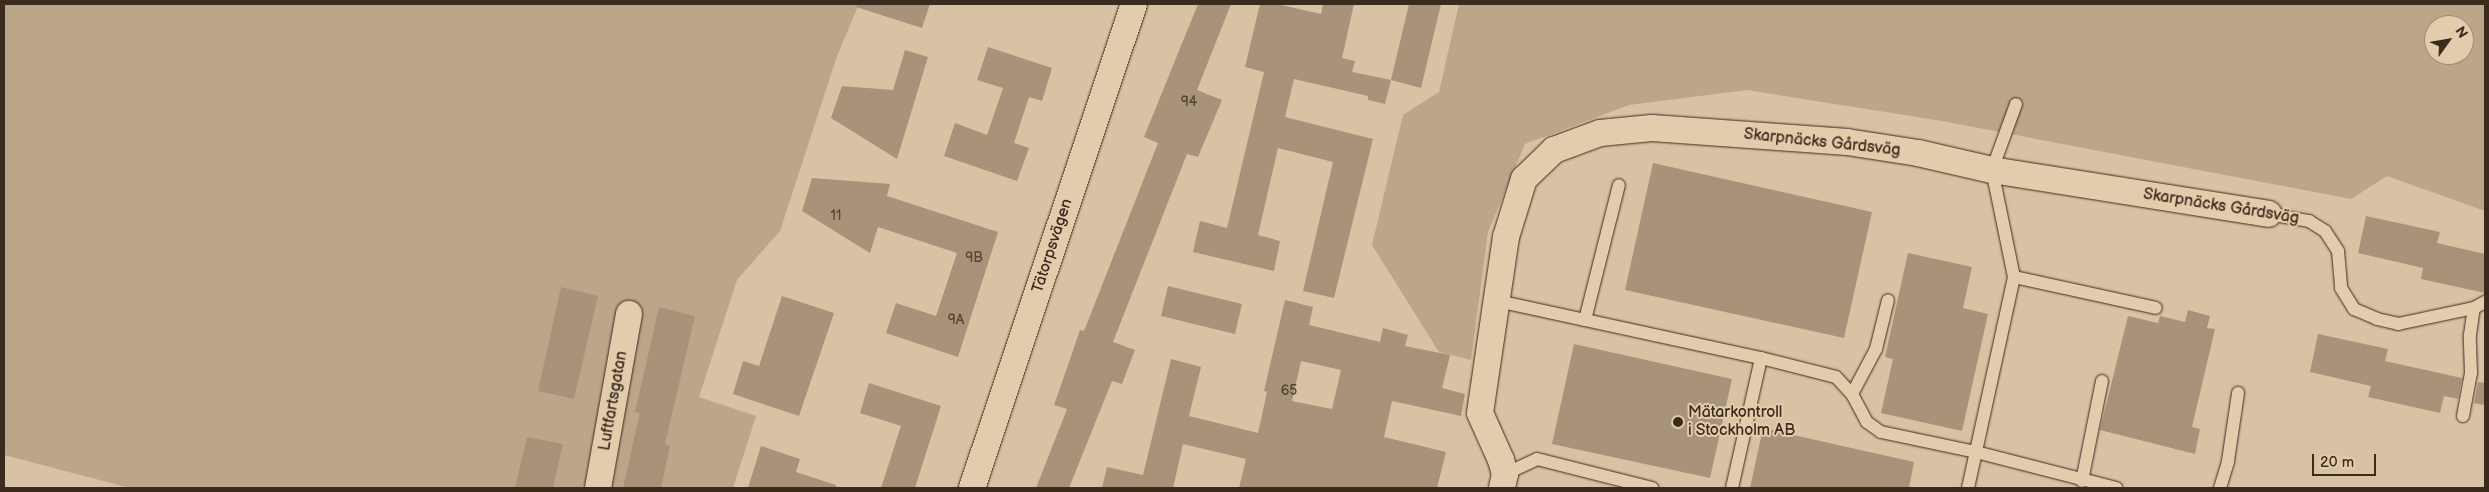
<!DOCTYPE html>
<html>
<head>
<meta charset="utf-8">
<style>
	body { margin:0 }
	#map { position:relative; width:2489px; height:492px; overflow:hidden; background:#d8c2a4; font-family:"Balsamiq Sans",sans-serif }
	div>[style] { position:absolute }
	.green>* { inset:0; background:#bba68a }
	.building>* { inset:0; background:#a8937a }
	.roads { filter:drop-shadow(0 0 1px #3b2a1e) drop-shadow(0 0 1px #3b2a1e) }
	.service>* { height:12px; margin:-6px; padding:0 6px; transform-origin:6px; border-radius:6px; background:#e2ccac }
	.minor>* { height:26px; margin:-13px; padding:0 13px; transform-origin:13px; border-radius:13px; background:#e2ccac }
	.dots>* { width:14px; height:14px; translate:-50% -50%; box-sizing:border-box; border:2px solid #e2ccac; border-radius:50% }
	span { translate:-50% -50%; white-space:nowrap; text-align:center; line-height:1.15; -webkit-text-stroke:4px #e2ccac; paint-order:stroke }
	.number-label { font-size:14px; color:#564435 }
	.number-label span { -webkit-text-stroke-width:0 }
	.street-label { font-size:16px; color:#3b2a1e }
	.poi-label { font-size:16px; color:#3b2a1e }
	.left { translate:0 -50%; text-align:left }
	.frame { position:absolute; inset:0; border:5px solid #3b2a1e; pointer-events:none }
	.north { position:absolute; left:2424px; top:15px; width:50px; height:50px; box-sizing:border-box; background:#e2ccac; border:1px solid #9f8b73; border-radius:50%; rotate:58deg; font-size:14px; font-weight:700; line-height:20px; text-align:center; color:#3b2a1e }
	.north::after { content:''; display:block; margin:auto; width:18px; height:22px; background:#3b2a1e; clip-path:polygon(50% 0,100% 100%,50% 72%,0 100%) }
	.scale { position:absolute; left:2312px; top:454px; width:64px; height:22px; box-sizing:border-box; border:2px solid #3b2a1e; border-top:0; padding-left:6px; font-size:15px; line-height:18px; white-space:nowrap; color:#3b2a1e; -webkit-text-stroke:4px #e2ccac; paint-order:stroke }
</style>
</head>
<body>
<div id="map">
	<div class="green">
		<i style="clip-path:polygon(4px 4px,859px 4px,837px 56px,780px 231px,737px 280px,699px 397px,756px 416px,733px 488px,130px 488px,4px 455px)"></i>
		<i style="clip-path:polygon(evenodd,1459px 4px,2485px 4px,2485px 211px,2387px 176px,2351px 199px,1942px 121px,1747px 90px,1629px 105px,1525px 144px,1488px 232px,1471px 360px,1439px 352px,1372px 245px,1403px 115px,1439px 92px,1459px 4px,2434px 25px,2464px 25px,2464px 55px,2434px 55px,2434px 25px)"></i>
	</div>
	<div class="building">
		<i style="clip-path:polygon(857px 4px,930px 4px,922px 28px,856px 7px)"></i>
		<i style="clip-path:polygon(1198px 4px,1231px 4px,1197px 90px,1222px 100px,1198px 157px,1187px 154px,1113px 342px,1135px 350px,1122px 384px,1112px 381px,1069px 488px,1036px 488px,1067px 409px,1054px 405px,1069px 362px,1080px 330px,1084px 331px,1158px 143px,1144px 137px)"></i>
		<i style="clip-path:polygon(1260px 4px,1277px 4px,1321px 14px,1323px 4px,1354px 4px,1342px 58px,1355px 61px,1352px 72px,1391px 80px,1385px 104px,1368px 100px,1368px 96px,1294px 79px,1285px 117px,1373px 139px,1334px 298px,1303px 291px,1333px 162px,1278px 148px,1258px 235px,1280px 241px,1274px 271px,1193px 252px,1200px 221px,1227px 228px,1264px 72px,1245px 67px)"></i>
		<i style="clip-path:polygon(1409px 4px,1441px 4px,1421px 88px,1391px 80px)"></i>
		<i style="clip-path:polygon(988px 47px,1052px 68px,1042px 101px,1029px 97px,1014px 143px,1029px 148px,1017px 181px,944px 156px,955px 123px,987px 135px,1003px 88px,977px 80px)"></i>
		<i style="clip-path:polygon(905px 50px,928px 57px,897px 159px,831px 118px,842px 86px,893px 90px)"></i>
		<i style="clip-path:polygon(1653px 163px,1872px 212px,1844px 338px,1625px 290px)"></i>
		<i style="clip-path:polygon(812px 178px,890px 184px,887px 196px,998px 232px,958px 357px,886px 333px,896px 303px,936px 316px,957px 253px,878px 227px,870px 253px,802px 211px)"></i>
		<i style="clip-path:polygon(2366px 216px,2440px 232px,2437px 243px,2485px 254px,2485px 293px,2421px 279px,2423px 268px,2358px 253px)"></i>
		<i style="clip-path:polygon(1908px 253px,1972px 267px,1963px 308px,1988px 314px,1962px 431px,1881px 413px,1893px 359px,1885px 357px)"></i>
		<i style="clip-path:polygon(1168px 286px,1242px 304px,1235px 334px,1161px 316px)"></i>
		<i style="clip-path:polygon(561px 287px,598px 296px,574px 399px,538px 391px)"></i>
		<i style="clip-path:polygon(782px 296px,834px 313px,799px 416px,733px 394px,743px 361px,759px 366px)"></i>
		<i style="clip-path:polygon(evenodd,1285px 300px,1313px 307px,1309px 325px,1380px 342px,1383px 328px,1408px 335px,1405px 346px,1450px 355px,1442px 388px,1465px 394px,1461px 416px,1392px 401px,1384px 437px,1446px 452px,1437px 488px,1239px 488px,1246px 459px,1183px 444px,1173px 488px,1102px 488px,1107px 467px,1143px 475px,1171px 359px,1201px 367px,1189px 416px,1258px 433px,1267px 392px,1264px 391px,1285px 300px,1301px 361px,1341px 370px,1332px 409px,1292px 401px,1301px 361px)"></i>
		<i style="clip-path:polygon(659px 307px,695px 316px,665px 444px,670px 446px,661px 488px,623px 488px,640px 413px,635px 412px)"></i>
		<i style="clip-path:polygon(2188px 310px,2210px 316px,2207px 328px,2215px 329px,2192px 427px,2200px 429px,2195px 454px,2100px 430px,2128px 316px,2158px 323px,2160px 316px,2185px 322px)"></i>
		<i style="clip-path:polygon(2318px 334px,2388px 349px,2385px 361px,2462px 378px,2458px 399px,2444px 396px,2440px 413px,2368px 397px,2371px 386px,2310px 372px)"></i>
		<i style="clip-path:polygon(1574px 344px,1732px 379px,1710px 478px,1552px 444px)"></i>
		<i style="clip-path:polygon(2478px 382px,2485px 383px,2485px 405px,2474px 403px)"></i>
		<i style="clip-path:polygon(869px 383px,941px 406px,915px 488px,881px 488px,901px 426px,860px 413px)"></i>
		<i style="clip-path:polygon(1763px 428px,1914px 462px,1909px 488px,1750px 488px)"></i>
		<i style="clip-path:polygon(527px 437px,563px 444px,553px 488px,515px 488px)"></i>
		<i style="clip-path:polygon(761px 446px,800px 459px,796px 472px,836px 485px,836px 488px,748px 488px)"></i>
	</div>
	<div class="roads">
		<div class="service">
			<i style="left:2269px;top:214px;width:41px;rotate:9.9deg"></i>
			<i style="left:2309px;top:221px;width:19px;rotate:32deg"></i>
			<i style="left:2325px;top:231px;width:24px;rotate:57deg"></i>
			<i style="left:2338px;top:251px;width:37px;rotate:85deg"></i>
			<i style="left:2341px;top:288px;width:25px;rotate:58deg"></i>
			<i style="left:2354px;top:309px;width:25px;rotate:23deg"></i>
			<i style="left:2377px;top:319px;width:22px;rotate:13deg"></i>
			<i style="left:2398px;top:324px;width:78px;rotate:-11.9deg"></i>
			<i style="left:2474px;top:308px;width:13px;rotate:-29deg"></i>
			<i style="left:2014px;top:277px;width:145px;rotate:12.3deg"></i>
			<i style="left:1497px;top:301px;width:270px;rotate:12.2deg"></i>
			<i style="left:1585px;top:320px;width:139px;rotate:-75.9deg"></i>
			<i style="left:1852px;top:394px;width:51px;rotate:-61.9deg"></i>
			<i style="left:1876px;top:349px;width:50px;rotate:-76.2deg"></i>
			<i style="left:2463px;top:416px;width:44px;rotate:-79.5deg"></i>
			<i style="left:2471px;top:373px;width:38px;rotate:-92deg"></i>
			<i style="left:2470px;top:335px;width:27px;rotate:-82deg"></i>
			<i style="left:1505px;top:474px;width:35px;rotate:-25deg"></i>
			<i style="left:1537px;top:459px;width:119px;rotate:14.2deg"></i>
			<i style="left:2082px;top:481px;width:102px;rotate:-78.7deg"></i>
			<i style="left:1732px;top:488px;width:133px;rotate:-77.4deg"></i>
			<i style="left:1761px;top:358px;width:77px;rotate:14.2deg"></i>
			<i style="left:1836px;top:377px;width:23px;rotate:47deg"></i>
			<i style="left:1852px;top:394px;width:32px;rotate:62deg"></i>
			<i style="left:1867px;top:422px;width:17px;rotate:36deg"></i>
			<i style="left:1881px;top:432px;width:97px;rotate:11.9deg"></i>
			<i style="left:1976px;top:452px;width:145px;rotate:14.4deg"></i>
			<i style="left:1968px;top:488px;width:216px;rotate:-77.7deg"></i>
			<i style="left:2014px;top:277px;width:109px;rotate:-101.6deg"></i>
			<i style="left:1992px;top:170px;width:70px;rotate:-70deg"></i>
			<i style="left:2220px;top:488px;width:28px;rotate:-73deg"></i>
			<i style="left:2228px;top:461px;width:69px;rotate:-81.6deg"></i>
		</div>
		<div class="minor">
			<i style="left:598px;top:488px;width:177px;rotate:-79.9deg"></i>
			<i style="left:972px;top:488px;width:510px;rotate:-71.49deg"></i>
			<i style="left:1502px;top:488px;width:14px;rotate:-78deg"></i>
			<i style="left:1505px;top:474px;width:15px;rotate:-106deg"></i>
			<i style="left:1501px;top:460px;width:51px;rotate:-114.1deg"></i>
			<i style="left:1480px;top:413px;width:178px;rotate:-81.6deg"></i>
			<i style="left:1506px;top:237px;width:61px;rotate:-72.8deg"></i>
			<i style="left:1524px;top:179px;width:42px;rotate:-44deg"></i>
			<i style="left:1554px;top:150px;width:49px;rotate:-20.3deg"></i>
			<i style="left:1600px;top:133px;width:52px;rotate:-5.5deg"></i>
			<i style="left:1652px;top:128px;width:196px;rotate:4.1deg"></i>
			<i style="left:1847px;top:142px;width:72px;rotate:8.8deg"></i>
			<i style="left:1918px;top:153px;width:76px;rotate:12.9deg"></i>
			<i style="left:1992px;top:170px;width:280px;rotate:9deg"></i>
		</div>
	</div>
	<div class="dots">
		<i style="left:1678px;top:422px;background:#3b2a1e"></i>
	</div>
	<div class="number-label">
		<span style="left:1189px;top:102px">94</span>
		<span style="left:836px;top:216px">11</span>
		<span style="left:974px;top:258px">9B</span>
		<span style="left:956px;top:320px">9A</span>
		<span style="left:1289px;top:391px">65</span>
	</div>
	<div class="street-label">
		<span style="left:1822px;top:143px;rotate:6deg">Skarpnäcks Gårdsväg</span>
		<span style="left:2221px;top:207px;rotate:9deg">Skarpnäcks Gårdsväg</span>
		<span style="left:1053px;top:246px;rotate:-72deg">Tätorpsvägen</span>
		<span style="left:614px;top:401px;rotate:-80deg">Luftfartsgatan</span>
	</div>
	<div class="poi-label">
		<span class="left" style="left:1688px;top:422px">Mätarkontroll<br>i Stockholm AB</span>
	</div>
	<div class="frame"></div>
	<div class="north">N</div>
	<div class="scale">20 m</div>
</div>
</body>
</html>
